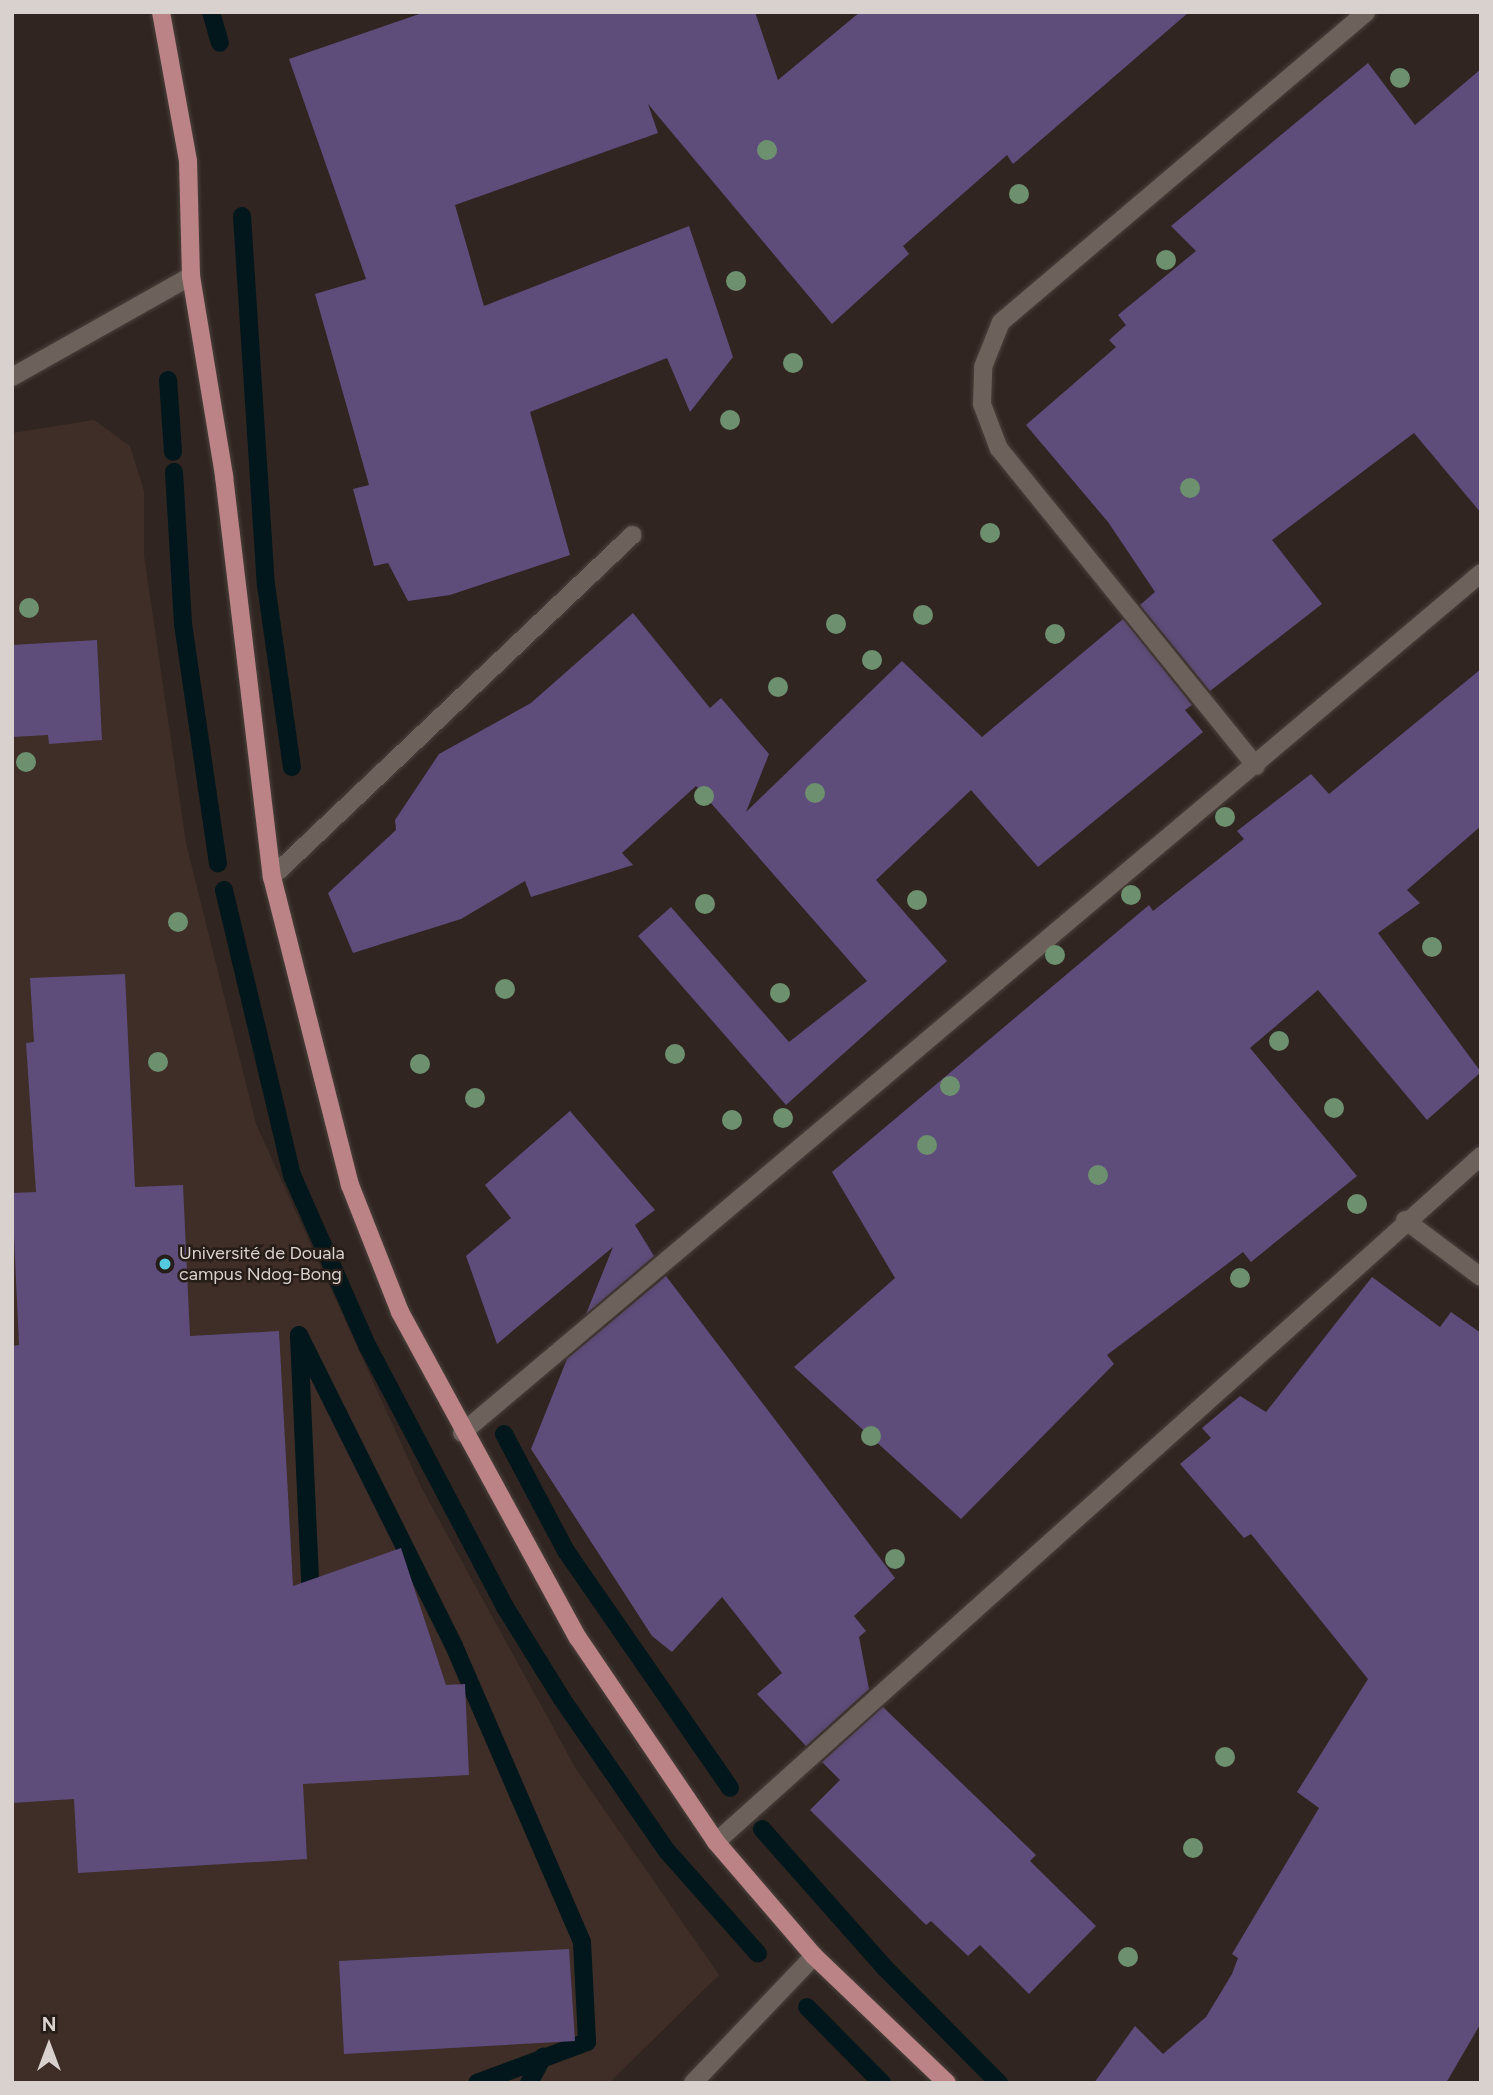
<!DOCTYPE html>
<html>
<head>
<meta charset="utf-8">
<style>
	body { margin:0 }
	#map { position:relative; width:1493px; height:2095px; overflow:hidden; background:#302521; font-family:Figtree,sans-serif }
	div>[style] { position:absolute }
	.built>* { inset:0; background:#3e2e27 }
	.stream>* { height:18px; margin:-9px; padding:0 9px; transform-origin:9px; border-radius:9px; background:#01171b }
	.building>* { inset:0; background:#5e4c7b }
	.roads { filter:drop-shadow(0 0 2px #4a413d) drop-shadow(0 0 2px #4a413d) }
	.minor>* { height:18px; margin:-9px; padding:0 9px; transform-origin:9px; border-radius:9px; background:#6d615b }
	.major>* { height:18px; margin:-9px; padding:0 9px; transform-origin:9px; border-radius:9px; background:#bc8386 }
	.trees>* { width:20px; height:20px; margin:-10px; border-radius:50%; background:#6d906f }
	.dots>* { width:19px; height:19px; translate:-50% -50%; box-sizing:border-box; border:4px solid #261c18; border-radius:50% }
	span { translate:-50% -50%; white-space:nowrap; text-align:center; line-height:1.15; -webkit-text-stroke:5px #261c18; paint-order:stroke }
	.poi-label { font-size:18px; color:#d9d1ce }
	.left { translate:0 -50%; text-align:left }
	.frame { position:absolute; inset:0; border:14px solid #d9d1ce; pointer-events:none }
	.north { position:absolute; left:14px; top:2011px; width:70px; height:70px; -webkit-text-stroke:5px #261c18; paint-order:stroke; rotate:0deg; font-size:19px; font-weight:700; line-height:28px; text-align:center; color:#d9d1ce }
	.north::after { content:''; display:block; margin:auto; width:24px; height:32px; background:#d9d1ce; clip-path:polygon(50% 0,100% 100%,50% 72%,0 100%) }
</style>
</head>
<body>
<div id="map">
	<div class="built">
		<i style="clip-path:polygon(94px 420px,130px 446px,144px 491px,144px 555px,186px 843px,256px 1124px,421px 1487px,576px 1769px,719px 1975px,609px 2083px,12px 2083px,12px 433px)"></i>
	</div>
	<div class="stream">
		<i style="left:211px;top:12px;width:32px;rotate:74deg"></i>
		<i style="left:242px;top:216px;width:370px;rotate:86.3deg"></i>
		<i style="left:266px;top:585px;width:184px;rotate:81.9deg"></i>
		<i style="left:168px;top:380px;width:72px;rotate:86deg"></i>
		<i style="left:174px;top:472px;width:152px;rotate:86.6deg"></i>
		<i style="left:183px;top:624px;width:242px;rotate:81.7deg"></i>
		<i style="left:224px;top:890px;width:293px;rotate:76.6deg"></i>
		<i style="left:292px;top:1175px;width:188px;rotate:66.2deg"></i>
		<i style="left:368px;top:1347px;width:294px;rotate:62.2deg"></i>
		<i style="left:505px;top:1607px;width:108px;rotate:58.2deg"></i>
		<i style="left:562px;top:1699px;width:185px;rotate:55.4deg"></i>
		<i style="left:667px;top:1851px;width:137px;rotate:48.5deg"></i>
		<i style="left:504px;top:1434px;width:132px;rotate:62.1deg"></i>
		<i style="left:566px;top:1551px;width:288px;rotate:55.3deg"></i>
		<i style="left:311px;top:1601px;width:266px;rotate:-92.6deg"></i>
		<i style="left:299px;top:1335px;width:347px;rotate:63.5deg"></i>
		<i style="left:454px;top:1646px;width:322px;rotate:66.6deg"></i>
		<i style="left:582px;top:1942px;width:100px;rotate:87.1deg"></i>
		<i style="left:587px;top:2042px;width:117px;rotate:159.6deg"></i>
		<i style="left:762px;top:1829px;width:187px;rotate:48.5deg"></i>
		<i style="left:886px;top:1969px;width:161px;rotate:45.3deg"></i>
		<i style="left:807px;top:2007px;width:107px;rotate:45.4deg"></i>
		<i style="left:529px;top:2083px;width:30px;rotate:-62deg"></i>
	</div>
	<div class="building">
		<i style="clip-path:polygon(425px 12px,755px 12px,778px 80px,860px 12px,1189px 12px,1013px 164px,1007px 155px,942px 212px,903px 246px,909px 254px,832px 324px,648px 104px,658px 133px,455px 205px,484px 306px,689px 226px,733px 357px,690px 412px,667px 358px,530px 412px,570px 555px,450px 595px,408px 601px,388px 563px,374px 566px,353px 489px,369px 485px,315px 294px,366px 279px,289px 59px)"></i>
		<i style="clip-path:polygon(1368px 63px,1415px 125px,1481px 69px,1481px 513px,1414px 433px,1272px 540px,1322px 604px,1210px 691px,1140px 605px,1155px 592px,1108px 522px,1026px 425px,1116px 347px,1109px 340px,1126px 325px,1118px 315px,1196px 251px,1171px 226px)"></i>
		<i style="clip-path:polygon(633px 613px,710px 708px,721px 698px,769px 754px,746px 812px,902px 661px,982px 737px,1123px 619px,1192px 705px,1185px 710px,1203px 732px,1038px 867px,971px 790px,876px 880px,947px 961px,786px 1105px,638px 936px,671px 907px,789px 1042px,867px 981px,696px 786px,622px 853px,633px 865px,531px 897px,525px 881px,461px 919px,353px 953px,328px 893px,396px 830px,395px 820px,439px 754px,531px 703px)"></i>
		<i style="clip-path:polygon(97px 640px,102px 740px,49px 744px,48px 735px,12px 737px,12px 645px)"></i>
		<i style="clip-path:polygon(1481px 669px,1481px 826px,1407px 890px,1420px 903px,1378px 933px,1481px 1072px,1427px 1120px,1318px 990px,1250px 1048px,1357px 1176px,1251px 1262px,1243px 1252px,1107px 1355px,1114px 1364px,961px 1519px,794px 1367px,895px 1278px,832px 1172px,1149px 905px,1153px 911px,1244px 839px,1237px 831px,1311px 774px,1329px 794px)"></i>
		<i style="clip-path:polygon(125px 974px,135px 1187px,183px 1185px,190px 1336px,279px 1331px,293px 1586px,401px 1548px,446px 1685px,465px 1684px,469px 1775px,303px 1784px,307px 1859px,78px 1873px,74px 1799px,12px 1803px,12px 1346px,19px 1345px,12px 1193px,36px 1192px,26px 1043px,34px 1042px,30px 978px)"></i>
		<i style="clip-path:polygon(570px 1111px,655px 1210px,635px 1225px,654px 1256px,586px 1314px,613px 1247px,497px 1344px,466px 1256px,511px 1218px,485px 1185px)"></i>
		<i style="clip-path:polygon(666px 1276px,895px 1578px,854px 1616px,866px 1631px,859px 1637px,869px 1689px,806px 1746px,757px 1694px,782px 1673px,722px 1597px,672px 1652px,652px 1636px,531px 1449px,567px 1359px)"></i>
		<i style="clip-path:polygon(1372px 1277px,1440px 1327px,1451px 1312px,1481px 1333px,1481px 2023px,1446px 2083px,1094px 2083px,1135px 2026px,1163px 2054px,1206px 2017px,1232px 1974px,1238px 1958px,1232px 1954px,1319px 1808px,1297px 1792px,1368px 1679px,1251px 1534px,1244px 1538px,1180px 1464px,1211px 1438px,1202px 1428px,1240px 1396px,1266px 1412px)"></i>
		<i style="clip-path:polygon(883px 1707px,1036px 1855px,1030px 1861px,1096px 1926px,1029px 1994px,980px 1945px,968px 1956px,931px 1921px,926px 1925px,810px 1810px,840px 1780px,822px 1762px)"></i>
		<i style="clip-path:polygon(569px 1949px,575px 2041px,344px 2054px,339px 1961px)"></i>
	</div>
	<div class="roads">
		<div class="minor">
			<i style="left:12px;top:377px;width:206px;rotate:-29.4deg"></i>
			<i style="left:1256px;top:766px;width:408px;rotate:-129deg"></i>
			<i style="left:999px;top:449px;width:48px;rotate:-110.7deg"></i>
			<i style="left:982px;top:404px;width:37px;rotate:-88deg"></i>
			<i style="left:983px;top:367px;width:48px;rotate:-68.2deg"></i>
			<i style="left:1001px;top:322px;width:479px;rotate:-40.3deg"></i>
			<i style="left:272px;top:877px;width:497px;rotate:-43.5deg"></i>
			<i style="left:1405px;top:1220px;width:95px;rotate:36.9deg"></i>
			<i style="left:462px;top:1433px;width:1333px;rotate:-40.16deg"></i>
			<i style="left:716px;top:1842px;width:1028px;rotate:-41.88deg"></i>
			<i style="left:693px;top:2083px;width:175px;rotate:-46.4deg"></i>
		</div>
		<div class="major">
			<i style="left:161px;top:12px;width:151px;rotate:79.7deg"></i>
			<i style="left:188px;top:161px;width:115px;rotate:88.5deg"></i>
			<i style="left:191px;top:276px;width:203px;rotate:80.6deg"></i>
			<i style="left:224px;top:476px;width:404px;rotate:83.2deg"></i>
			<i style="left:272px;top:877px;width:318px;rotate:75.8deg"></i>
			<i style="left:350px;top:1185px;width:136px;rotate:68.5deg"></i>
			<i style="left:400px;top:1312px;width:371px;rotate:61.4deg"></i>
			<i style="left:578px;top:1638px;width:246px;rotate:55.9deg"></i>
			<i style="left:716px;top:1842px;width:150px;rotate:49.3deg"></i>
			<i style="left:814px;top:1956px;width:184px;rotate:43.7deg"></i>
		</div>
	</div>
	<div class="trees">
		<i style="left:1400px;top:78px"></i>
		<i style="left:767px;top:150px"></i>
		<i style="left:1019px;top:194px"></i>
		<i style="left:1166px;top:260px"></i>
		<i style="left:736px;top:281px"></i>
		<i style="left:793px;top:363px"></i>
		<i style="left:730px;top:420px"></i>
		<i style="left:1190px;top:488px"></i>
		<i style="left:990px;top:533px"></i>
		<i style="left:29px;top:608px"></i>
		<i style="left:923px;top:615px"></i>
		<i style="left:836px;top:624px"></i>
		<i style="left:1055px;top:634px"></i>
		<i style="left:872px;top:660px"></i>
		<i style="left:778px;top:687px"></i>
		<i style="left:26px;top:762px"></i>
		<i style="left:815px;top:793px"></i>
		<i style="left:704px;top:796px"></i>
		<i style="left:1225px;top:817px"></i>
		<i style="left:1131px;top:895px"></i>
		<i style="left:917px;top:900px"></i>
		<i style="left:705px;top:904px"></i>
		<i style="left:178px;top:922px"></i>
		<i style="left:1432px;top:947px"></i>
		<i style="left:1055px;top:955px"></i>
		<i style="left:505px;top:989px"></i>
		<i style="left:780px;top:993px"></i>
		<i style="left:1279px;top:1041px"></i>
		<i style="left:675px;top:1054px"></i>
		<i style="left:158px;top:1062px"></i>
		<i style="left:420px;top:1064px"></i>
		<i style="left:950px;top:1086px"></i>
		<i style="left:475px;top:1098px"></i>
		<i style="left:1334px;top:1108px"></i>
		<i style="left:783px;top:1118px"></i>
		<i style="left:732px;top:1120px"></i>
		<i style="left:927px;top:1145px"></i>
		<i style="left:1098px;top:1175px"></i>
		<i style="left:1357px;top:1204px"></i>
		<i style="left:1240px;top:1278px"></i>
		<i style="left:871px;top:1436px"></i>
		<i style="left:895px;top:1559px"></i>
		<i style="left:1225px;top:1757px"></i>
		<i style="left:1193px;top:1848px"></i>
		<i style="left:1128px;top:1957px"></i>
	</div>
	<div class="dots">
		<i style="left:165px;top:1264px;background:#55cadf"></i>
	</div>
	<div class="poi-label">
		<span class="left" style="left:179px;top:1264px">Université de Douala<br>campus Ndog-Bong</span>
	</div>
	<div class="frame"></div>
	<div class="north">N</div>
</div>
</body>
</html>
